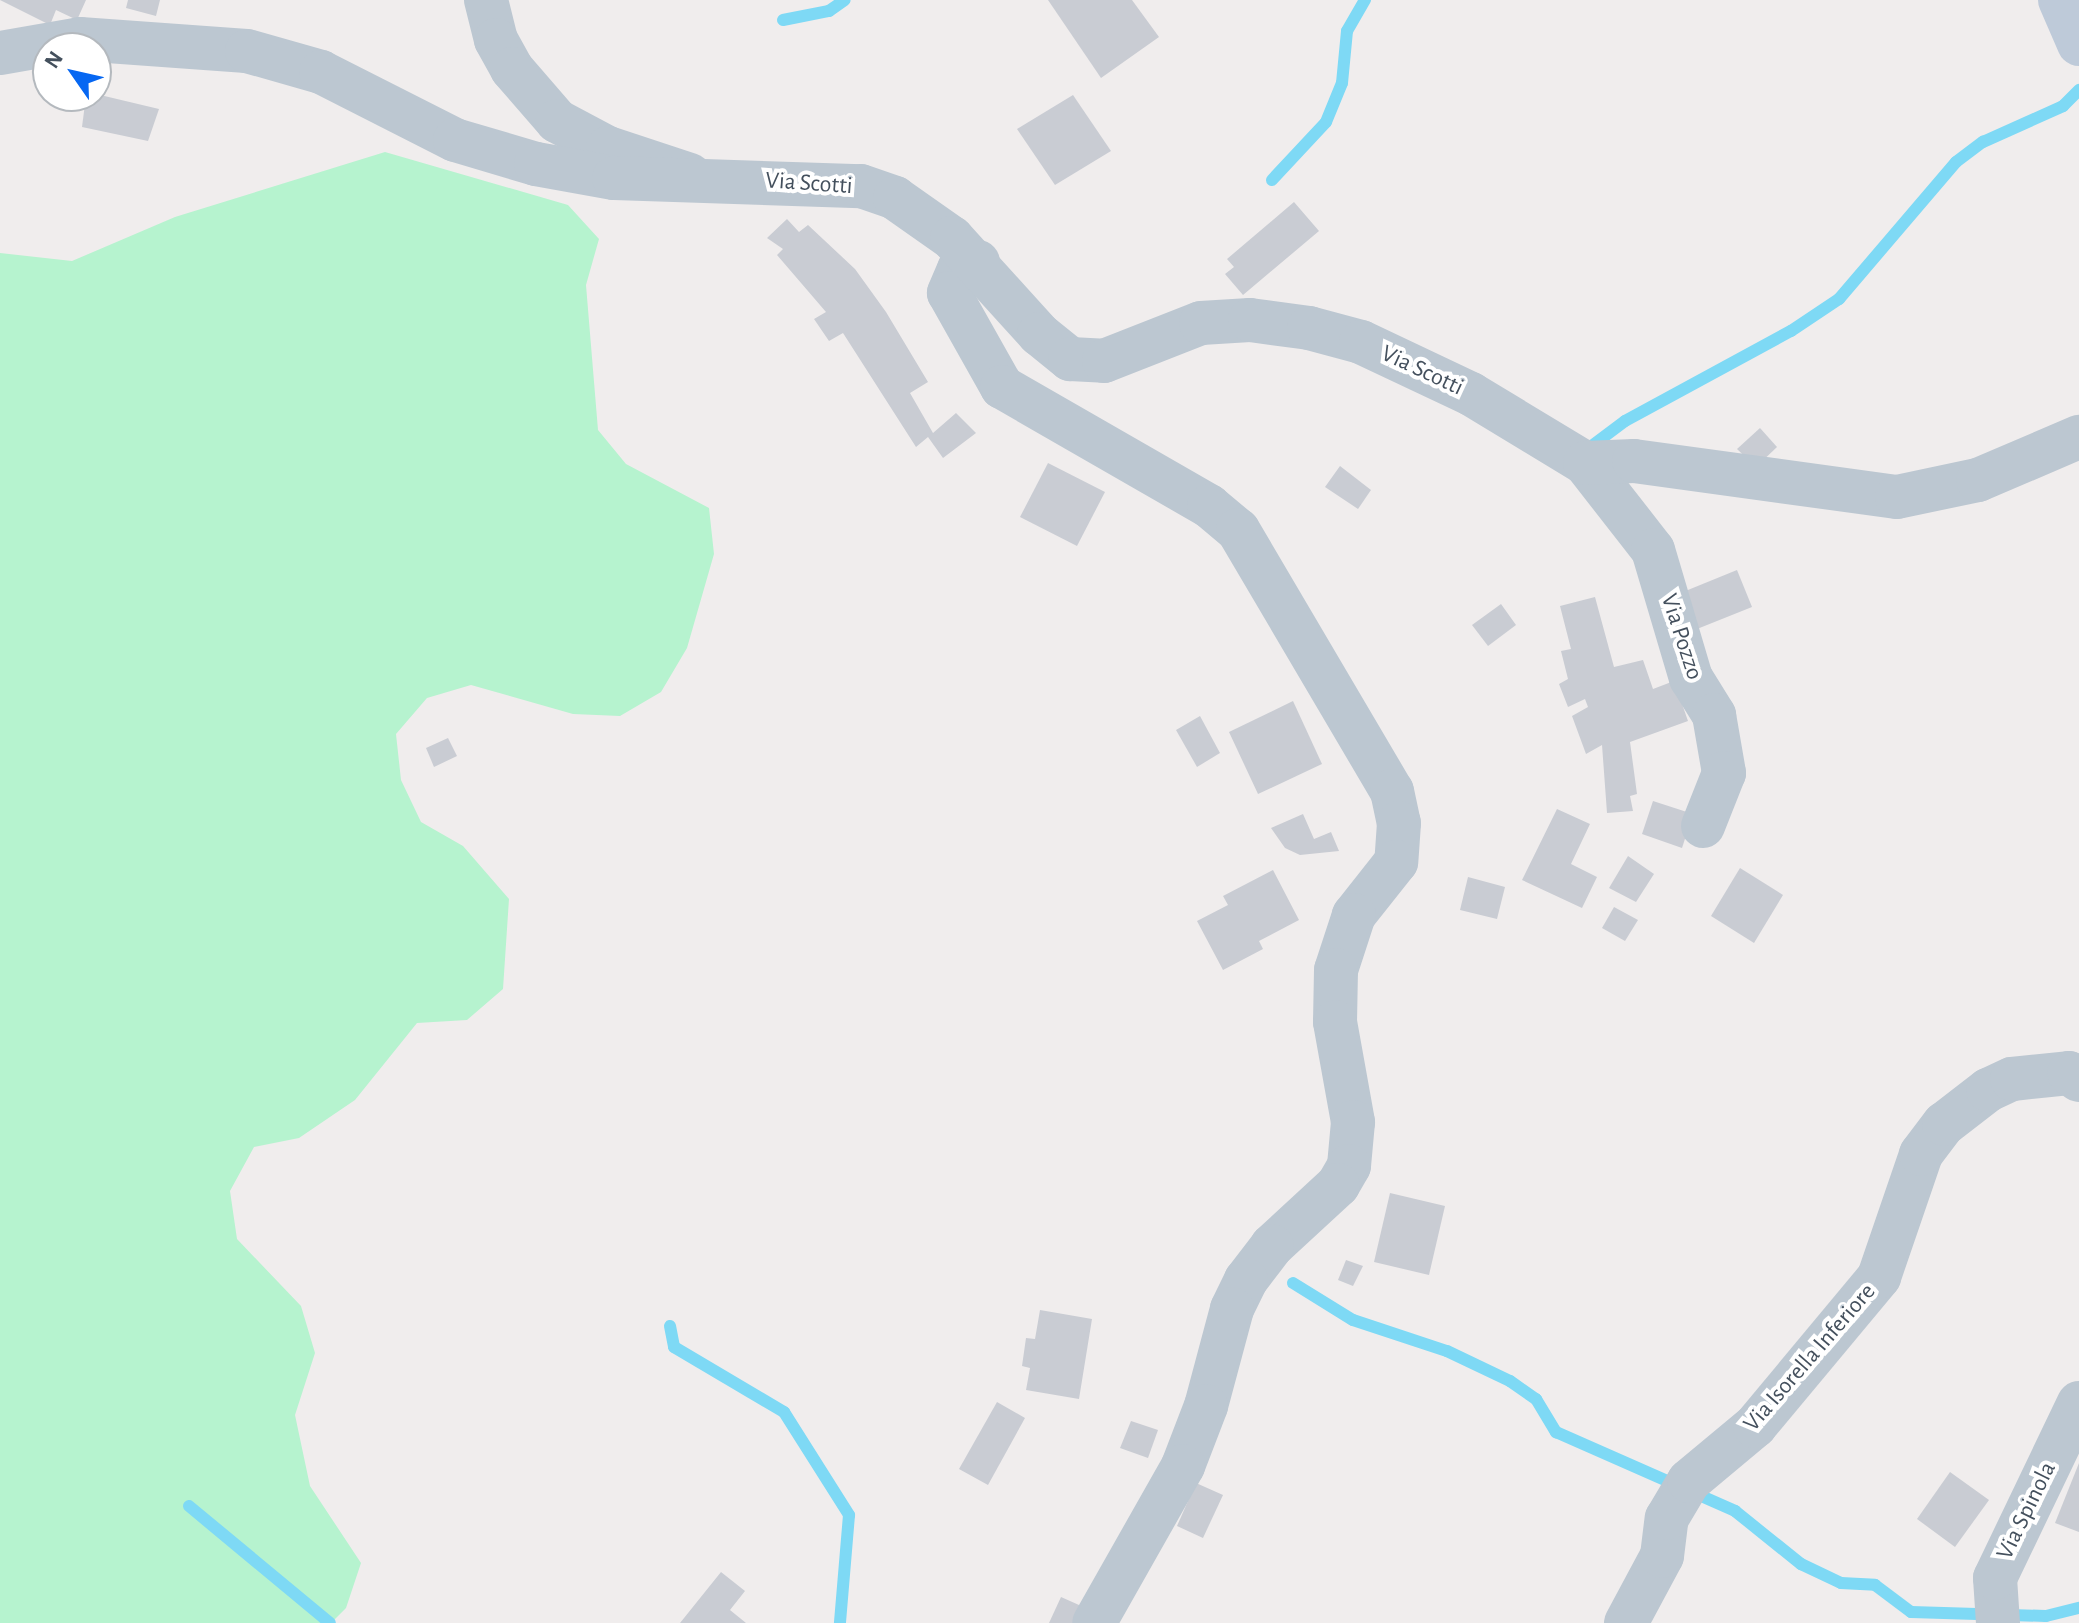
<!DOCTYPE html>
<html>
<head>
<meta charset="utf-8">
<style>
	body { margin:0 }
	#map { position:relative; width:2079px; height:1623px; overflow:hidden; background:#f0eded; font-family:"Alegreya Sans",sans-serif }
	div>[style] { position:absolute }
	.green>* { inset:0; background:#b6f3cf }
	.stream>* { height:12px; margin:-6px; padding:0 6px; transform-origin:6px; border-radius:6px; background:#7ed9f5 }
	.building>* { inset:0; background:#c9ccd3 }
	.minor>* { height:44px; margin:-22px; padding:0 22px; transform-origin:22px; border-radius:22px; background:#bcc7d1 }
	.tertiary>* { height:44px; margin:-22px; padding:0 22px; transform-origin:22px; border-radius:22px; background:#bcc7d1 }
	.secondary>* { height:44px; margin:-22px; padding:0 22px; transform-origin:22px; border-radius:22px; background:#becad9 }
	span { translate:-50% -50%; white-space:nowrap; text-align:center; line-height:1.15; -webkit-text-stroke:8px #fff; paint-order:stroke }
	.street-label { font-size:24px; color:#44505d }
	.north { position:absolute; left:32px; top:32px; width:80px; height:80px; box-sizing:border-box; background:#fff; border:2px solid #b4b9be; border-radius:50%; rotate:304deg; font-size:22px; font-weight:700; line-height:32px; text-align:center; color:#44505d }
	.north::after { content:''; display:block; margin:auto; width:28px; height:36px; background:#0667f2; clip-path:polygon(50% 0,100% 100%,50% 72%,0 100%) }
</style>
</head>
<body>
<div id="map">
	<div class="green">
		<i style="clip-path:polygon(385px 152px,568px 205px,599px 239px,586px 285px,598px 430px,626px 464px,709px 508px,714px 554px,687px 648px,661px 692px,620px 716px,573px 714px,471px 685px,427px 698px,396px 734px,401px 780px,421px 822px,463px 846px,509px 899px,503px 989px,467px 1020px,417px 1023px,355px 1100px,299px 1138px,254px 1147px,230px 1191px,237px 1239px,301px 1306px,315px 1353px,295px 1415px,310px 1486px,361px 1563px,346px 1608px,331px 1623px,0 1623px,0 253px,72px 261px,175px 217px)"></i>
	</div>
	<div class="stream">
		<i style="left:783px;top:20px;width:47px;rotate:-11.1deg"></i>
		<i style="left:829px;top:11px;width:19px;rotate:-35deg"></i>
		<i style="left:1272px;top:180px;width:79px;rotate:-47deg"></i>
		<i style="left:1326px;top:122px;width:42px;rotate:-67.7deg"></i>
		<i style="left:1342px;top:83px;width:52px;rotate:-84.5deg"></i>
		<i style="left:1347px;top:31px;width:36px;rotate:-60deg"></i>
		<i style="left:1589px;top:448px;width:45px;rotate:-36.9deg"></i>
		<i style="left:1625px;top:421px;width:189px;rotate:-28.5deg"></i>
		<i style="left:1791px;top:331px;width:58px;rotate:-33.7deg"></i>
		<i style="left:1839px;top:299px;width:180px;rotate:-49.5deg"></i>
		<i style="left:1956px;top:162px;width:34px;rotate:-37deg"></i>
		<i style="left:1983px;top:142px;width:88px;rotate:-24.2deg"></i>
		<i style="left:2063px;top:106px;width:23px;rotate:-45deg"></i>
		<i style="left:1293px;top:1283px;width:70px;rotate:31.7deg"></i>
		<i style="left:1353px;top:1320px;width:99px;rotate:18.3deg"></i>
		<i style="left:1447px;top:1351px;width:70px;rotate:25.5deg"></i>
		<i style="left:1510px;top:1381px;width:32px;rotate:35deg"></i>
		<i style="left:1536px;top:1399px;width:39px;rotate:59deg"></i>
		<i style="left:1556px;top:1432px;width:196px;rotate:23.8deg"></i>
		<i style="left:1735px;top:1511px;width:85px;rotate:38.8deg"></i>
		<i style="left:1801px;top:1564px;width:44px;rotate:25.4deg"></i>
		<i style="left:1841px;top:1583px;width:34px;rotate:3deg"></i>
		<i style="left:1875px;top:1585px;width:45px;rotate:36.9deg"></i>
		<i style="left:1911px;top:1612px;width:135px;rotate:1.7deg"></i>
		<i style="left:2046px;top:1616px;width:34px;rotate:-14deg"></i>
		<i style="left:670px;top:1326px;width:21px;rotate:79deg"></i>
		<i style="left:674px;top:1347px;width:128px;rotate:30.6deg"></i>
		<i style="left:784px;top:1412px;width:122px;rotate:57.7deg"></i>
		<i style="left:849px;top:1515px;width:108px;rotate:94.8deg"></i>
		<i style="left:189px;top:1506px;width:183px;rotate:39.7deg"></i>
	</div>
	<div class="building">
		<i style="clip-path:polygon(0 0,86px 0,77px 20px,56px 10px,50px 25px)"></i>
		<i style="clip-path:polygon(128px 0,160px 0,156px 16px,126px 8px)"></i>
		<i style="clip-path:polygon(1048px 0,1132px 0,1159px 37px,1101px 78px)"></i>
		<i style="clip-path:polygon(96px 94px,159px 109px,148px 141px,82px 127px,86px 96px)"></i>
		<i style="clip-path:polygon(1073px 95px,1111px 151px,1055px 185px,1017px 129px)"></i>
		<i style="clip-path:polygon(1294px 202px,1319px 231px,1243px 295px,1225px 274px,1234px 267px,1227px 259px)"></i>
		<i style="clip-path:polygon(787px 219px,799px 232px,808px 225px,855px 269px,886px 312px,928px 382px,910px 393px,933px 433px,956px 413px,976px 433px,943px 458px,928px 437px,916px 447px,843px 333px,829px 341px,814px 319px,826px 312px,777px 255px,783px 249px,767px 238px)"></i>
		<i style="clip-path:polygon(1760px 428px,1777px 447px,1756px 467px,1737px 449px)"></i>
		<i style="clip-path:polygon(1048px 463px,1105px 492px,1077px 546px,1020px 517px)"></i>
		<i style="clip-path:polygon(1340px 466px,1371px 490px,1358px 509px,1325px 487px)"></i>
		<i style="clip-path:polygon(1737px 570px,1752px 607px,1697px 629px,1683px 592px)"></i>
		<i style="clip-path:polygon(1595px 597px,1614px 667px,1643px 660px,1653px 689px,1674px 681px,1688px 721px,1630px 742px,1637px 794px,1630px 796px,1633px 811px,1607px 813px,1602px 745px,1586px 754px,1572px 716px,1588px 707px,1585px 699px,1568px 707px,1559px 684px,1568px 679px,1561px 651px,1571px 649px,1560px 606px)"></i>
		<i style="clip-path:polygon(1501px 604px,1516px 625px,1488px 646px,1472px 625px)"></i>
		<i style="clip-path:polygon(1293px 701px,1322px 764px,1258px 794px,1229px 732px)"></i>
		<i style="clip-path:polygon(1200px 716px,1220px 753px,1197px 767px,1176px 730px)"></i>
		<i style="clip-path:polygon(448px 738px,457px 756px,434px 767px,426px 748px)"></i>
		<i style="clip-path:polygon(1653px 801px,1693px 814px,1682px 848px,1642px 834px)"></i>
		<i style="clip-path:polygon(1557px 809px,1590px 824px,1571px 864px,1597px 877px,1582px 908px,1522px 880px)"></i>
		<i style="clip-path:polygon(1303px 814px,1314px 839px,1331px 832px,1339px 851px,1300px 855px,1285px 848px,1271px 828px)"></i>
		<i style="clip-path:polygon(1628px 856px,1654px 874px,1636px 902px,1609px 888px)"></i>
		<i style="clip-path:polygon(1740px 868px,1783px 895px,1754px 943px,1711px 916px)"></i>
		<i style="clip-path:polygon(1273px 870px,1299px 920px,1259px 941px,1263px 949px,1223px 970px,1197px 921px,1228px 905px,1223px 896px)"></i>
		<i style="clip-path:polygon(1468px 877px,1505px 887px,1497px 919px,1460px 910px)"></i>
		<i style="clip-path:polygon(1614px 907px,1638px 920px,1625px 941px,1602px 928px)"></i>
		<i style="clip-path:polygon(1390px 1193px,1445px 1206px,1429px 1275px,1374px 1262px)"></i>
		<i style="clip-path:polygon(1346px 1260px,1363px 1266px,1353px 1286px,1338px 1280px)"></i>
		<i style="clip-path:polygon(1040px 1310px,1092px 1319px,1079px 1399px,1026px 1390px,1030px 1368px,1022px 1366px,1026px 1338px,1035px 1339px)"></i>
		<i style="clip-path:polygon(997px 1402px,1025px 1418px,988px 1485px,959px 1469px)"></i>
		<i style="clip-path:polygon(1131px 1421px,1158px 1430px,1148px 1458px,1120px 1448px)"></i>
		<i style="clip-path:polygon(2079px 1463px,2079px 1532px,2055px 1523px)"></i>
		<i style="clip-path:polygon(1950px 1472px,1989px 1500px,1955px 1547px,1917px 1519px)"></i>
		<i style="clip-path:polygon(1196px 1483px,1223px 1495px,1203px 1538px,1177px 1526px)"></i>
		<i style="clip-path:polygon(721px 1572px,745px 1591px,730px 1610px,746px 1623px,680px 1623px)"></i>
		<i style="clip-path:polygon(1061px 1597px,1088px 1609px,1082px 1623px,1049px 1623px)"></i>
	</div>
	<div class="minor">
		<i style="left:486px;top:0;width:41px;rotate:76deg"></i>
		<i style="left:496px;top:40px;width:33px;rotate:61deg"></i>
		<i style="left:512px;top:69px;width:69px;rotate:49.1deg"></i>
		<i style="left:557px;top:121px;width:58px;rotate:27.9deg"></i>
		<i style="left:608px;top:148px;width:86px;rotate:18.2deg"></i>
		<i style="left:978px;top:262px;width:20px;rotate:160deg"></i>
		<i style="left:959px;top:269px;width:26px;rotate:113deg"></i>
		<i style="left:949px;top:293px;width:108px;rotate:60.6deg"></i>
		<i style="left:1002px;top:387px;width:239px;rotate:29.9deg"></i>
		<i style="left:1209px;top:506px;width:38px;rotate:40deg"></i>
		<i style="left:1238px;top:530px;width:303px;rotate:59.5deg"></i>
		<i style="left:1392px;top:791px;width:33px;rotate:78deg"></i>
		<i style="left:1399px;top:823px;width:39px;rotate:94deg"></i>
		<i style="left:1396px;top:862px;width:68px;rotate:128.4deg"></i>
		<i style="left:1354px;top:915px;width:58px;rotate:108.1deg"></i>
		<i style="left:1336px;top:970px;width:52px;rotate:91.1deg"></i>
		<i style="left:1335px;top:1022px;width:102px;rotate:79.8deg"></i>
		<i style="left:1353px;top:1122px;width:44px;rotate:95.2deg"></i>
		<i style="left:1349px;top:1166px;width:22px;rotate:120deg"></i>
		<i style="left:1338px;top:1185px;width:90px;rotate:137.3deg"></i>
		<i style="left:1272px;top:1246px;width:43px;rotate:127.4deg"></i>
		<i style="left:1246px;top:1280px;width:32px;rotate:116deg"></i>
		<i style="left:1232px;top:1309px;width:100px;rotate:105deg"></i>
		<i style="left:1206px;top:1406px;width:64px;rotate:111deg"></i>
		<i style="left:1183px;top:1466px;width:180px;rotate:119.5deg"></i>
		<i style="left:1585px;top:463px;width:110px;rotate:52deg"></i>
		<i style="left:1653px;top:550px;width:134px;rotate:73.5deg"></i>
		<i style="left:1691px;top:678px;width:44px;rotate:58.1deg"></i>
		<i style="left:1714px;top:715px;width:59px;rotate:80.2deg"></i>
		<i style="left:1724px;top:773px;width:57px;rotate:111.6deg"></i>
		<i style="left:1626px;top:1623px;width:76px;rotate:-61.8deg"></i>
		<i style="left:1662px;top:1556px;width:38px;rotate:-83deg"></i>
		<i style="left:1667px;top:1518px;width:43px;rotate:-59.3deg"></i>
		<i style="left:1689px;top:1481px;width:86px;rotate:-39.8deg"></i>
		<i style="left:1755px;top:1426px;width:194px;rotate:-50.2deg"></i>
		<i style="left:1879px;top:1277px;width:130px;rotate:-71.1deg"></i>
		<i style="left:1921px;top:1154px;width:38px;rotate:-53deg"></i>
		<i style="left:1944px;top:1124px;width:56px;rotate:-37.7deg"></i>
		<i style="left:1988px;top:1090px;width:26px;rotate:-25deg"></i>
		<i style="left:2012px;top:1079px;width:57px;rotate:-6deg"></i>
		<i style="left:2069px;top:1073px;width:12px;rotate:35deg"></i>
		<i style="left:1998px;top:1623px;width:45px;rotate:-93.8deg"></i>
		<i style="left:1995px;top:1578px;width:194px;rotate:-64.4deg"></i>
	</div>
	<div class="tertiary">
		<i style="left:0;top:53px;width:81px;rotate:-9.9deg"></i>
		<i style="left:80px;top:39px;width:167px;rotate:4.1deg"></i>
		<i style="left:247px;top:51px;width:77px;rotate:15.8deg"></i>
		<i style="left:321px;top:72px;width:150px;rotate:26.9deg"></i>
		<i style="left:455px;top:140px;width:84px;rotate:16.5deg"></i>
		<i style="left:536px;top:164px;width:79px;rotate:10.2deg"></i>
		<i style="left:614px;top:178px;width:247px;rotate:1.9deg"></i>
		<i style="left:861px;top:186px;width:36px;rotate:19deg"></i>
		<i style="left:895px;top:198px;width:70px;rotate:35.1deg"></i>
		<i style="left:952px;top:238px;width:130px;rotate:47.8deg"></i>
		<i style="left:1039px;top:334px;width:40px;rotate:39deg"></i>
		<i style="left:1070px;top:359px;width:34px;rotate:3deg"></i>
		<i style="left:1104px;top:361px;width:104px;rotate:-21.4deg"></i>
		<i style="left:1201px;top:323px;width:49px;rotate:-3.5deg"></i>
		<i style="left:1250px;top:320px;width:60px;rotate:7.7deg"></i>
		<i style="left:1309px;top:328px;width:54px;rotate:15.1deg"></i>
		<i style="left:1361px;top:342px;width:122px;rotate:25.3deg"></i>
		<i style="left:1471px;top:394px;width:133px;rotate:31.2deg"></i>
		<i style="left:1585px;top:463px;width:49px;rotate:-2.3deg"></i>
		<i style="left:1634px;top:461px;width:265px;rotate:7.8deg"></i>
		<i style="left:1897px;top:497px;width:83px;rotate:-11.9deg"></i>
		<i style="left:1978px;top:480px;width:110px;rotate:-23.1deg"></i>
	</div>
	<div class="secondary">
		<i style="left:2060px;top:0;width:48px;rotate:66.6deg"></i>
	</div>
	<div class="street-label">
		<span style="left:809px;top:184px;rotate:4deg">Via Scotti</span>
		<span style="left:1422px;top:371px;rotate:25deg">Via Scotti</span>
		<span style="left:1681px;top:637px;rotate:72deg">Via Pozzo</span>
		<span style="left:1810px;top:1358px;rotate:-49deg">Via Isorella Inferiore</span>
		<span style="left:2027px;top:1511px;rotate:-64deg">Via Spinola</span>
	</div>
	<div class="north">N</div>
</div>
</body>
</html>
